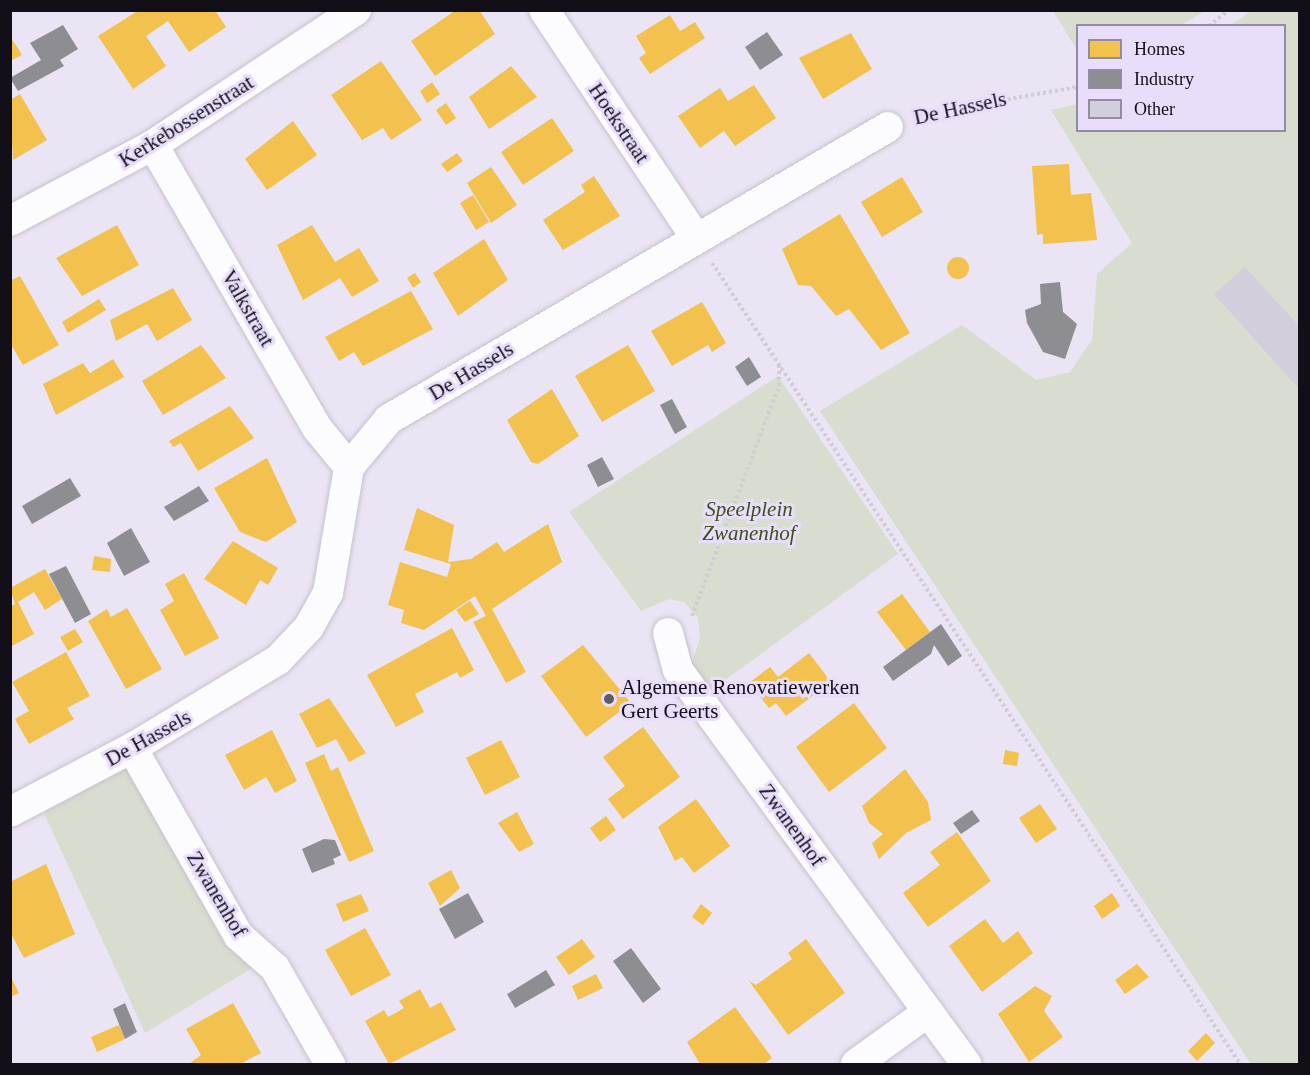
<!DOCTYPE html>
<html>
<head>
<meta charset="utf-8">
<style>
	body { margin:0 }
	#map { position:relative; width:1310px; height:1075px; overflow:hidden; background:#eae4f4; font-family:Georgia,serif }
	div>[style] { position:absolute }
	.green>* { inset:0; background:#d8ddd0 }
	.homes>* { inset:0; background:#f2c14e }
	.round { border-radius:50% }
	.industry>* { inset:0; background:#8d8d92 }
	.building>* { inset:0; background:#d3cedb }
	.path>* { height:4px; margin-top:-2px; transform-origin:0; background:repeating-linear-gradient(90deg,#d0ced2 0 3px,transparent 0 6px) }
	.roads { filter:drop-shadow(0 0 2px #c6c1cd) drop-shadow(0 0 2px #c6c1cd) }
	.street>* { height:30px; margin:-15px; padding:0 15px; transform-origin:15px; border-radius:15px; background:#fcfbfd }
	.dots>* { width:16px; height:16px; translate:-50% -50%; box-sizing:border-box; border:3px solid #e8ddfb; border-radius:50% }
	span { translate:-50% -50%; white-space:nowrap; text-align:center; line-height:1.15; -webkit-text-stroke:6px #e8ddfb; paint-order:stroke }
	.street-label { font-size:21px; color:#130f19 }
	.park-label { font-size:21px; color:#3e4e16; font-style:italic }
	.poi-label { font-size:21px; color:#130f19 }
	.left { translate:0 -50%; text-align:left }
	.frame { position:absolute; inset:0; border:12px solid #130f19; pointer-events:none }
	.legend { position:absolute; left:1076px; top:24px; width:210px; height:108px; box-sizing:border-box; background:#e8ddfb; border:2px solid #938ba1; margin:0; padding:8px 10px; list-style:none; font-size:18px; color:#130f19 }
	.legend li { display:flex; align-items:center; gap:12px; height:30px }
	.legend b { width:30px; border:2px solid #938ba1 }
</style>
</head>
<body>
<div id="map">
	<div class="green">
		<i style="clip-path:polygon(1053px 11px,1205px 11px,1181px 25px,1078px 26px,1077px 50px)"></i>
		<i style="clip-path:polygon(1251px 11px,1299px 11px,1299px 1064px,1251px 1064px,820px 411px,962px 325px,1036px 380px,1070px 372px,1092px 340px,1097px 274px,1132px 243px,1051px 110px,1077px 104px,1078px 130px,1284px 130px,1284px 26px,1231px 25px)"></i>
		<i style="clip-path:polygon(778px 376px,898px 554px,710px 691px,691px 666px,700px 638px,698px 618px,684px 602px,669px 599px,641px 611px,569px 512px)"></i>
		<i style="clip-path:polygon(127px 766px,225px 945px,252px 968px,145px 1033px,44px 813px)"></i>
	</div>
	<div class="homes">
		<i style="clip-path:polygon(139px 10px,215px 10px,226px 27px,189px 52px,168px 21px,146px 36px,166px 66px,133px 89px,98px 36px)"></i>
		<i style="clip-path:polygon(456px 10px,479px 10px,495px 34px,435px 76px,411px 41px)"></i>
		<i style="clip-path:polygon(670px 15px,680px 31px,695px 22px,705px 38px,650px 74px,639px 58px,646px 53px,636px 36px)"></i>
		<i style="clip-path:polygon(851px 33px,872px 69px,823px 99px,799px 58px)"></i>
		<i style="clip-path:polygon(10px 36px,22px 55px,10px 61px)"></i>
		<i style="clip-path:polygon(381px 61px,422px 120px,391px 140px,383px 128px,362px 140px,331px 95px)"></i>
		<i style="clip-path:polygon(511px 66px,537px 97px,489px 129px,469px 97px)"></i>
		<i style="clip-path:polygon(432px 82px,440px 94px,427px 103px,420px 91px)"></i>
		<i style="clip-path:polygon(754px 85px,776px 118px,735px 146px,724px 131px,700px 148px,678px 116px,720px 88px,728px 101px)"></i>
		<i style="clip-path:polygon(20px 94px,47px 140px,13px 160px,10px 100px)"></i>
		<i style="clip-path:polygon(446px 103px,456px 118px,446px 125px,436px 110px)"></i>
		<i style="clip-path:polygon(552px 118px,574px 151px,523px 185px,501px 152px)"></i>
		<i style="clip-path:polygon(293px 121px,317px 155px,267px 190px,245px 159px)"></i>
		<i style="clip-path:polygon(457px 153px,463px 161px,447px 172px,441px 164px)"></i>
		<i style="clip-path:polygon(1069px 164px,1071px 195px,1091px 193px,1097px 240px,1043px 244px,1043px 234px,1037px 235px,1032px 166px)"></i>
		<i style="clip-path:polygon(491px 167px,517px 205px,491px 223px,467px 183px)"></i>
		<i style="clip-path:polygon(594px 176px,620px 216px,563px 250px,543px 220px,585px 192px,581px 185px)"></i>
		<i style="clip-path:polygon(902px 177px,923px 212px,882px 237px,861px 202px)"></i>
		<i style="clip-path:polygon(473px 195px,489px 222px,476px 230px,460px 203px)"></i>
		<i style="clip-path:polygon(840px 214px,910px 333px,881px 350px,849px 309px,836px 316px,811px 286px,798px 285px,782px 249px)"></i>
		<i style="clip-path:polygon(117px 225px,139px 265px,82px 296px,56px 258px)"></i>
		<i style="clip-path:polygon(312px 225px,335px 262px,359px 248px,379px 281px,352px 297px,340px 278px,303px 300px,277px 245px)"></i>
		<i style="clip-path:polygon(484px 239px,508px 280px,458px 316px,433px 273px)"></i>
		<i class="round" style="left:947px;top:257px;width:22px;height:22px"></i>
		<i style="clip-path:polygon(415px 273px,421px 282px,413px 288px,407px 278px)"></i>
		<i style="clip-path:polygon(20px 276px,59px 345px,23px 365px,10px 343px,10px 281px)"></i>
		<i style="clip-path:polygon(173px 288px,192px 320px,157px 341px,147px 324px,116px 341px,110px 320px)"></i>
		<i style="clip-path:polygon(411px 291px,433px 329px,363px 366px,354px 352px,339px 361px,325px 337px)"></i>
		<i style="clip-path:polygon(99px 299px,106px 310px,68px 333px,62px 322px)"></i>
		<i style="clip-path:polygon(702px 302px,726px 343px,712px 352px,708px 345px,672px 366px,651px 331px)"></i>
		<i style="clip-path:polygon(201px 345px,226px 378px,163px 415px,142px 381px)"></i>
		<i style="clip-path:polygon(628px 345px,655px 391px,602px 422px,575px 376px)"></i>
		<i style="clip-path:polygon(113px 359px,124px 377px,56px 415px,43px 384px,83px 363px,90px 373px)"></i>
		<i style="clip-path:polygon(552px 389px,579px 436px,538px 464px,531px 462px,507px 420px)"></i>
		<i style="clip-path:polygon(230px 406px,254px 438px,198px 471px,181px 443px,173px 447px,169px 441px)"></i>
		<i style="clip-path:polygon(267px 458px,297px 522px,266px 542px,240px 532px,214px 488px)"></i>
		<i style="clip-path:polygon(417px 508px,454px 525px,448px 562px,471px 559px,497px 542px,504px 552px,548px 524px,562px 562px,492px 609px,526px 672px,506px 683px,473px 622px,486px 616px,475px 596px,424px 630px,401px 623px,404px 610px,388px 605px,400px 562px,447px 577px,451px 564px,404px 550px)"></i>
		<i style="clip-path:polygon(233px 541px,278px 568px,268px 585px,260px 580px,246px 605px,204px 579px)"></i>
		<i style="clip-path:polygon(94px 556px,111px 559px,110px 572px,92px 570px)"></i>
		<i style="clip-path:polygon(45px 569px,62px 599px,45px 610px,34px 592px,18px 602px,34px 634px,10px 647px,10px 607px,15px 604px,10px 588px)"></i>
		<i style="clip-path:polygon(184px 573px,219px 638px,185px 656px,160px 610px,174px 601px,165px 584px)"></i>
		<i style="clip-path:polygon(902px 594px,930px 632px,906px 650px,877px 612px)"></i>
		<i style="clip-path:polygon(470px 601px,479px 614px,465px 622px,456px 610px)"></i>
		<i style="clip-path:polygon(127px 608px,162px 669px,126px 689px,88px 621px,107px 609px,111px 617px)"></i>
		<i style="clip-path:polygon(452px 628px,474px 670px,460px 678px,457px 672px,415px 694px,424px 712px,396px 727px,367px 675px)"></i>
		<i style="clip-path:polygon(75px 629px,83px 642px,68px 651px,60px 637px)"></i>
		<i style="clip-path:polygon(583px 645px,631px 703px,586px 737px,541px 676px)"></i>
		<i style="clip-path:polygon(66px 652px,90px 696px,67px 708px,74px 719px,29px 744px,15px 719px,29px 711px,12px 682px)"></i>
		<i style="clip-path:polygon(809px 653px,831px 682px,786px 716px,776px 703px,769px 708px,749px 683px,770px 667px,778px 677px)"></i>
		<i style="clip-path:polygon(329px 698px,366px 753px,349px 762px,336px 739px,317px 748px,299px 714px)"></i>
		<i style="clip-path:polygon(854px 703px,887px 748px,829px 792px,796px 747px)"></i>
		<i style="clip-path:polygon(643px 727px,680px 777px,623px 819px,608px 799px,625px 786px,603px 757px)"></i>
		<i style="clip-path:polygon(272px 730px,297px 781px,275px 793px,266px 777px,244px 790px,225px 755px)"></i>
		<i style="clip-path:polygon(501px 740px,520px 777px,485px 795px,466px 758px)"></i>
		<i style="clip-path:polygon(1005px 750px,1019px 753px,1017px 766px,1003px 764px)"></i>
		<i style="clip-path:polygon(324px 754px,331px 771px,338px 767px,374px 851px,349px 862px,305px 763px)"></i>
		<i style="clip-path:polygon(905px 769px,928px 802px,931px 820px,906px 833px,879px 859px,872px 843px,883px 834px,869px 823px,862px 806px)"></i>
		<i style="clip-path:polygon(696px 799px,730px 846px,694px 873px,682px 857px,675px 861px,658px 827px)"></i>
		<i style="clip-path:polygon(1040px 804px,1057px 829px,1036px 843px,1019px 818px)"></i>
		<i style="clip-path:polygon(517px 812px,534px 844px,519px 852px,498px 823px)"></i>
		<i style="clip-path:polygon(606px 816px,616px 830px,600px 842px,590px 828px)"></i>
		<i style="clip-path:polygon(957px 832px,991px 881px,928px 927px,903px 893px,940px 865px,930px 852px)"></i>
		<i style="clip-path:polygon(46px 864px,75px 934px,24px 958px,10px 932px,10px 882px)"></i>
		<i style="clip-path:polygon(451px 870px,460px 888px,440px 906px,428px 883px)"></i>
		<i style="clip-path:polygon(1112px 893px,1120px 906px,1102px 919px,1094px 906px)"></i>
		<i style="clip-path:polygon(361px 894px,369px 911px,343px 922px,336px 904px)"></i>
		<i style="clip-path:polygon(701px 904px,712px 913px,703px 925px,692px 917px)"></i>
		<i style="clip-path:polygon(985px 919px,1003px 943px,1018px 931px,1033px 953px,982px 992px,949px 946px)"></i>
		<i style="clip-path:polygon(365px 928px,391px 975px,351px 996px,325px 950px)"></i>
		<i style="clip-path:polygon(582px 939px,595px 957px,569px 975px,556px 957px)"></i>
		<i style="clip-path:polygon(806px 939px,845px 993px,788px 1035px,749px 981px,756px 985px,792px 959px,788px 953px)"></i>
		<i style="clip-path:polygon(1137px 964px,1149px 977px,1125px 994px,1115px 980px)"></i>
		<i style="clip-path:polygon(596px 974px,603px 988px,578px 1000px,572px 986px)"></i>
		<i style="clip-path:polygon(10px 975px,19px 993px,10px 997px)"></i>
		<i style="clip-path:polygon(1035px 986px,1052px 996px,1044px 1011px,1063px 1037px,1029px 1062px,998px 1014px)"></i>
		<i style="clip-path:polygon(420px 989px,430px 1008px,441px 1002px,456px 1030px,389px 1064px,365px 1021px,384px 1010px,388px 1017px,404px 1008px,399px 1001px)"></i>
		<i style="clip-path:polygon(233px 1003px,261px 1053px,240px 1064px,189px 1064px,201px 1055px,186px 1029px)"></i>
		<i style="clip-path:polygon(735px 1007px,772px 1058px,764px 1064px,700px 1064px,687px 1042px)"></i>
		<i style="clip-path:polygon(119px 1025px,125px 1039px,97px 1052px,91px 1037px)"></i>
		<i style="clip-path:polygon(1206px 1033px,1215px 1043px,1197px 1061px,1188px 1051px)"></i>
	</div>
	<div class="industry">
		<i style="clip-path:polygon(63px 25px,78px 49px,60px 60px,64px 66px,18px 91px,10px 78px,41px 60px,30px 43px)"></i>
		<i style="clip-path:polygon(767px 32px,783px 55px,760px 70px,745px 47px)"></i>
		<i style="clip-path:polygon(1060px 282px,1063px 312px,1077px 324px,1065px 359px,1043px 352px,1027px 323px,1025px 310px,1041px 304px,1040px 284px)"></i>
		<i style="clip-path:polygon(749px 357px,761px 377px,747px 386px,735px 367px)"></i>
		<i style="clip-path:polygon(672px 399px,687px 427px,675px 434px,660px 405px)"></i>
		<i style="clip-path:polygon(602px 457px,614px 479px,598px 487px,587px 465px)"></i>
		<i style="clip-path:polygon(70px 478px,81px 496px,32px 524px,22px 506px)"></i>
		<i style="clip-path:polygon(199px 486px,209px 501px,174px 521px,164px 507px)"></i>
		<i style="clip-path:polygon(131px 528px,150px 562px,124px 576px,107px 543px)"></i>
		<i style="clip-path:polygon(66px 566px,91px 614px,75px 623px,49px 574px)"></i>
		<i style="clip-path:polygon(941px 624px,962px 656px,948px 666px,934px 645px,931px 654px,893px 681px,883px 667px)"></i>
		<i style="clip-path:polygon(972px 810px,980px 821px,961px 834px,953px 823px)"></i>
		<i style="clip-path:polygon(324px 839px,335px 840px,341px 855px,333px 859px,335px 864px,312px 873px,302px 849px)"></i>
		<i style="clip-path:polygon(468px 893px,484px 922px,455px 939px,439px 909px)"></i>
		<i style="clip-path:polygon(631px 948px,661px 989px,643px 1003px,613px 961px)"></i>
		<i style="clip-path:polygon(546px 970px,555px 985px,515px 1008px,507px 994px)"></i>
		<i style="clip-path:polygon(125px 1003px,137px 1032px,125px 1039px,113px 1009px)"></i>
	</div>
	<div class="building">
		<i style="clip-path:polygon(1245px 267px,1300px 327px,1300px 390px,1214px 294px)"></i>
	</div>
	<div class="path">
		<i style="left:1209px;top:26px;width:26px;rotate:-39deg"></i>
		<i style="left:913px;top:116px;width:168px;rotate:-10deg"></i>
		<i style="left:712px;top:263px;width:959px;rotate:56.61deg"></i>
		<i style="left:692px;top:616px;width:246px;rotate:-69.3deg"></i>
		<i style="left:779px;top:386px;width:22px;rotate:-90deg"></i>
	</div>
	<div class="roads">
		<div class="street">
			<i style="left:544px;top:10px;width:272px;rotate:56.3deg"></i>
			<i style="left:153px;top:145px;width:327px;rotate:59.9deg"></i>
			<i style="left:317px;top:428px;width:50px;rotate:50.6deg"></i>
			<i style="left:10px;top:221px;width:162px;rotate:-28deg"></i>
			<i style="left:153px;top:145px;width:244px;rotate:-33.6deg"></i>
			<i style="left:668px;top:633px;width:38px;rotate:75deg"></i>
			<i style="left:678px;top:670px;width:488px;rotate:53.8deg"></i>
			<i style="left:132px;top:748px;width:216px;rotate:60.4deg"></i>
			<i style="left:239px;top:936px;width:48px;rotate:41.6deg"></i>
			<i style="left:275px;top:968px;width:111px;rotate:60.2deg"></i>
			<i style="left:10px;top:812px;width:138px;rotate:-27.7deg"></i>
			<i style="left:132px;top:748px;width:170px;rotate:-31.1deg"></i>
			<i style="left:278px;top:660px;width:45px;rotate:-46.8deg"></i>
			<i style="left:309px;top:627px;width:39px;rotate:-61deg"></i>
			<i style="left:328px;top:593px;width:128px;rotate:-80.5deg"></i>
			<i style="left:349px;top:467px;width:62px;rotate:-50.2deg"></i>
			<i style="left:389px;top:419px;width:578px;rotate:-30.33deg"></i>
			<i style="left:856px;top:1064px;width:89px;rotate:-35.8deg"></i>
		</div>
	</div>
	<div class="dots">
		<i style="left:609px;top:699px;background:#5e5a66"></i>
	</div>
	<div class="street-label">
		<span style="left:960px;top:108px;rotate:-12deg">De Hassels</span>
		<span style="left:186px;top:121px;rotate:-32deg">Kerkebossenstraat</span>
		<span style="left:619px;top:123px;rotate:56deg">Hoekstraat</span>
		<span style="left:248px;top:308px;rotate:60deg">Valkstraat</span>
		<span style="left:471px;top:371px;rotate:-31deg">De Hassels</span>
		<span style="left:148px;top:738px;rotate:-29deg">De Hassels</span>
		<span style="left:792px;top:825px;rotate:54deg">Zwanenhof</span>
		<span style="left:217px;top:894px;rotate:59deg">Zwanenhof</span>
	</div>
	<div class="park-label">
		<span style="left:749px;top:521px">Speelplein<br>Zwanenhof</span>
	</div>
	<div class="poi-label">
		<span class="left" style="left:621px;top:699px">Algemene Renovatiewerken<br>Gert Geerts</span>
	</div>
	<div class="frame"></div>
	<ul class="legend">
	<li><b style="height:16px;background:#f2c14e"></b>Homes</li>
	<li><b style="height:16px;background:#8d8d92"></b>Industry</li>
	<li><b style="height:16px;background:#d3cedb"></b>Other</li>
	</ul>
</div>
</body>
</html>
